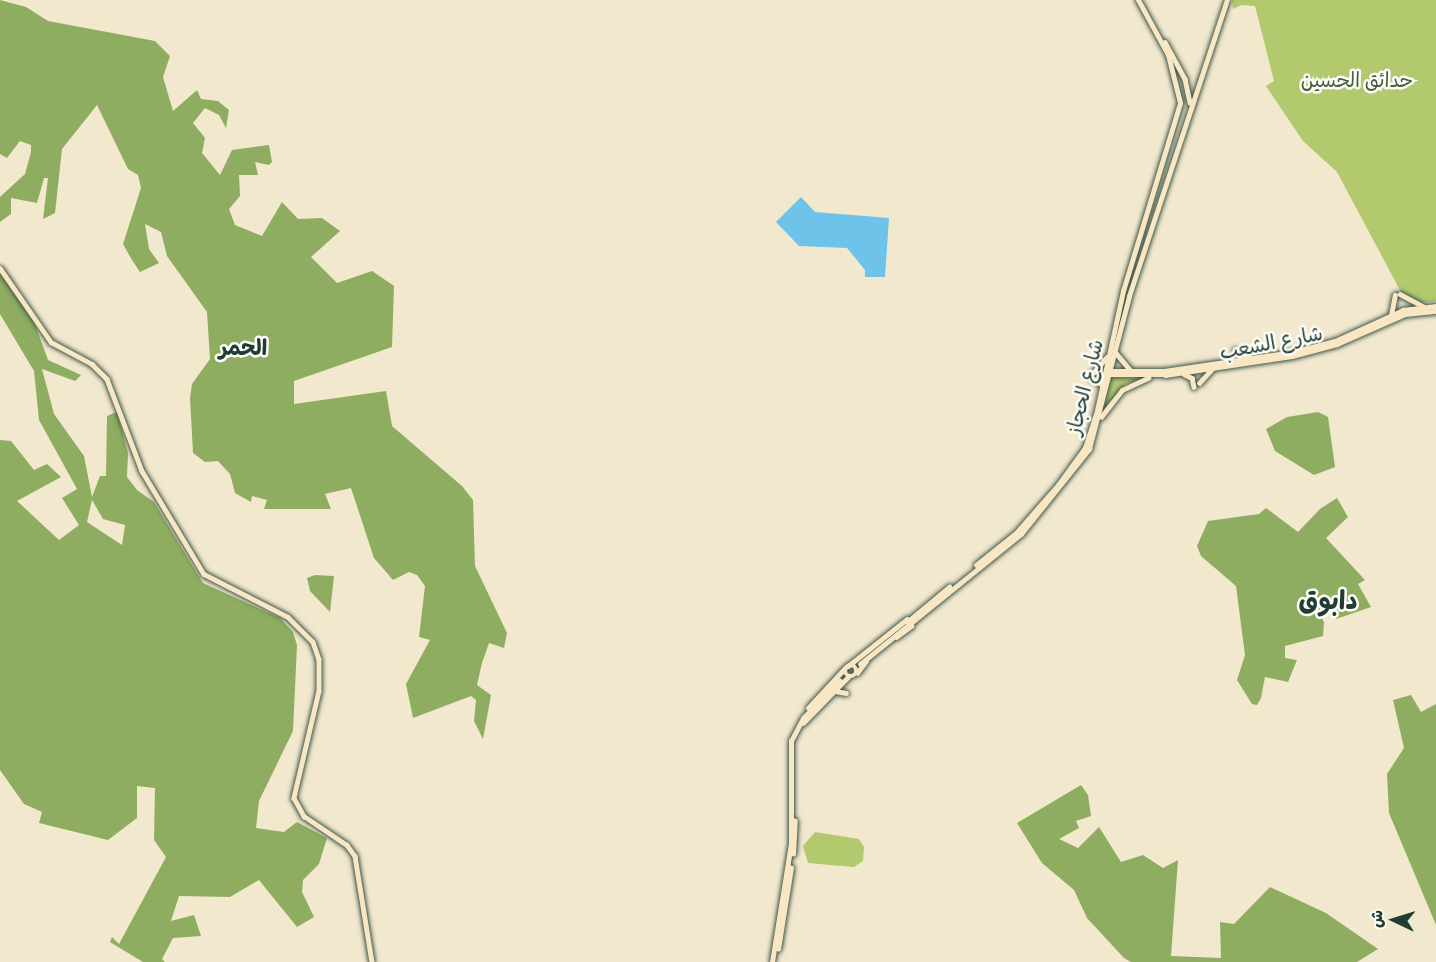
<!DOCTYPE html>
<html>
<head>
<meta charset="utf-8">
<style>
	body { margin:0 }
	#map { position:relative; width:1436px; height:962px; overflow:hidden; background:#f2e8ce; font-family:Delius,"Playpen Sans Arabic",sans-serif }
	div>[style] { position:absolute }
	.green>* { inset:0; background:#b3c96d }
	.forest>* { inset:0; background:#8ead60 }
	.water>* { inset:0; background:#6dc3ea }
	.secondary-tunnel>* { height:4.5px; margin-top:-2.25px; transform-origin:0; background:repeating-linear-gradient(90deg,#c8c6af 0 4.5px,transparent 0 6.5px) }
	.roads { filter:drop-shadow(0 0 2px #3f574b) drop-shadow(0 0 2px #3f574b) }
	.secondary>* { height:4.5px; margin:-2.25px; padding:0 2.25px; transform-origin:2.25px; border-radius:2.25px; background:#f9e7c3 }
	.secondary>.ring { margin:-2.25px; padding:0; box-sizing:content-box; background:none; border:4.5px solid #f9e7c3; border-radius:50% }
	span { translate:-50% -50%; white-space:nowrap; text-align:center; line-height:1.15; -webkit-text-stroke:5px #fdfcf7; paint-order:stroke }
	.park-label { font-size:20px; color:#446042 }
	.street-label { font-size:20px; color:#1f3d34 }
	.quarter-label { font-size:22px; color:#1f3d34; font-weight:700 }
	.district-label { font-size:26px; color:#1f3d34; font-weight:700 }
	.north { position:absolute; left:1364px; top:890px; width:60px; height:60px; -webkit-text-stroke:4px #fdfcf7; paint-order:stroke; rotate:274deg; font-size:16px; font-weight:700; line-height:24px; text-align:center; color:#1f3d34 }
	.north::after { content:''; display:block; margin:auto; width:21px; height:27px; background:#1f3d34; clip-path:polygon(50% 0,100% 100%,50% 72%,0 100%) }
</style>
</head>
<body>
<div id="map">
	<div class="green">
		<i style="clip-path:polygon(1232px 0,1436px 0,1436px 301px,1420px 303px,1402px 294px,1337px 172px,1303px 141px,1266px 86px,1274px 81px,1255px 6px,1241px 5px,1233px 9px)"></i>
		<i style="clip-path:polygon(1111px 377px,1141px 379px,1125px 384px,1103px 411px)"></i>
		<i style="clip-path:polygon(815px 832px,859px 839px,864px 847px,863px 861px,854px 867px,808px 863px,803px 846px)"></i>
	</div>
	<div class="forest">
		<i style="clip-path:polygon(0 0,26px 7px,48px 21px,155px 41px,170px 56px,163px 77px,173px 111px,197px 90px,201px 99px,218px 101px,229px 110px,226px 128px,219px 115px,205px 108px,193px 123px,205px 138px,202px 153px,220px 175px,232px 150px,269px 145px,272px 162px,269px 165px,255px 162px,258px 175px,239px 175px,240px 196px,229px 209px,235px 225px,262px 236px,282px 202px,298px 219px,322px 218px,340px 231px,311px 257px,337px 283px,372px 271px,394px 286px,392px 347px,294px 381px,294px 404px,386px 391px,392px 426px,462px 486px,473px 500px,475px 566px,507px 633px,504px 648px,489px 643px,482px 663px,477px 685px,491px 695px,483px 739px,474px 721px,476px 700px,471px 696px,413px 718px,406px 684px,430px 640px,419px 637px,425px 586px,417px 575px,409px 572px,393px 580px,374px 558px,351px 488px,325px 494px,331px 509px,264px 509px,267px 500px,252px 496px,251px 502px,235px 493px,230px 474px,218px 461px,205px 462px,193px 453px,190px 398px,192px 384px,210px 359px,207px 312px,167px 256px,161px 232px,145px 224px,149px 249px,159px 263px,140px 272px,132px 260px,123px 244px,141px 188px,138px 175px,128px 169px,97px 105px,62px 149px,55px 213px,43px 219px,48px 178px,44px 178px,37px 203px,11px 198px,11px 214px,0 222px,0 197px,25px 174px,31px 152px,31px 145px,20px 141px,7px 158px,0 154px)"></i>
		<i style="clip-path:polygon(evenodd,0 273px,33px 319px,48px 360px,81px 375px,75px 381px,42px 369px,54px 414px,84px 456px,92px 497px,100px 476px,106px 476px,107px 416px,117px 412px,128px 453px,127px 477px,137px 490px,154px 502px,203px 583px,280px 618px,293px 632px,297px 645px,293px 731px,259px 801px,256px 828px,284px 832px,297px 822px,327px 838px,319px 864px,303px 880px,302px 892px,314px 917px,297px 927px,259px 880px,230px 897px,179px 896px,171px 921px,194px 915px,201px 936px,173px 938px,162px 959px,165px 962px,143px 962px,110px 942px,112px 937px,119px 944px,166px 857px,154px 840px,155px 788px,137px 786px,137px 818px,108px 840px,39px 823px,42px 812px,24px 804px,0 770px,0 440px,11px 441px,34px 470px,47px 464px,61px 477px,17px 501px,59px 540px,79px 525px,62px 498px,77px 489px,39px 420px,34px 371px,0 314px,0 273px,92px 500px,103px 519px,125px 525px,122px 545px,87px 522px,92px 500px)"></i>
		<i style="clip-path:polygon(1318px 412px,1328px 417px,1335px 467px,1314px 475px,1275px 451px,1266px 429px,1287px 417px)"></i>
		<i style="clip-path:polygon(1337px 498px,1348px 517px,1326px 538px,1365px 580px,1358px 584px,1371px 607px,1336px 619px,1326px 606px,1319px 613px,1324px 622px,1323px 636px,1285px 646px,1285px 658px,1297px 660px,1288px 682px,1265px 677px,1261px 698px,1257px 705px,1252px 704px,1237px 680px,1245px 655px,1236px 586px,1201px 556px,1197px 546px,1208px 521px,1259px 514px,1266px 508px,1298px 532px,1320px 509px)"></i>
		<i style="clip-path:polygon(315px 575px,334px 576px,330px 612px,310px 591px,307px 578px)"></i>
		<i style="clip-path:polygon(1411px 695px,1421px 712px,1436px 704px,1436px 925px,1389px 813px,1387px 774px,1404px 748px,1393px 700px)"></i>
		<i style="clip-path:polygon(1081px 785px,1088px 795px,1091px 816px,1076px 821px,1079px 828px,1059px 839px,1078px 848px,1099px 827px,1121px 862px,1143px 855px,1163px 868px,1178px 860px,1171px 956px,1221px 958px,1220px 922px,1234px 924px,1270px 887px,1326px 913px,1378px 949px,1357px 962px,1131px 962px,1124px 958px,1087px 918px,1074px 890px,1042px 863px,1017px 823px)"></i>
	</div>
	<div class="water">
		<i style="clip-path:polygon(801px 197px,815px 212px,889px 218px,885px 277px,865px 277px,865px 270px,847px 248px,799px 246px,776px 222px)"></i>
	</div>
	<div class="secondary-tunnel">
		<i style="left:839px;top:681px;width:28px;rotate:-44deg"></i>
	</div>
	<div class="roads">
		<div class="secondary">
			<i style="left:1165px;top:42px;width:42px;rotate:61.6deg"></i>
			<i style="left:1185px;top:79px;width:24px;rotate:78deg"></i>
			<i style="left:0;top:268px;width:90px;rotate:55.4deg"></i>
			<i style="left:51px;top:342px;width:47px;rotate:28.2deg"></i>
			<i style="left:92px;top:364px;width:21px;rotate:45deg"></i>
			<i style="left:107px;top:379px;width:98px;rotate:69.2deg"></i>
			<i style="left:142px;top:471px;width:120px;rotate:59deg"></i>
			<i style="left:204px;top:574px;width:94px;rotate:27.1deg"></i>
			<i style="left:288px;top:617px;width:35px;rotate:45deg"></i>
			<i style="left:313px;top:642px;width:18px;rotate:71deg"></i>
			<i style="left:319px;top:659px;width:32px;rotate:90deg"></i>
			<i style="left:319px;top:691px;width:110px;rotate:103.2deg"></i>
			<i style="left:294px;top:798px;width:21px;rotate:61deg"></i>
			<i style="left:304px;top:816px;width:52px;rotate:34deg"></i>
			<i style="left:347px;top:845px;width:14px;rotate:54deg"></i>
			<i style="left:355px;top:856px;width:107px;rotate:80.9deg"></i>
			<i style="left:1400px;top:294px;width:26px;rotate:28deg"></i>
			<i style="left:1391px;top:315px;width:20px;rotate:-79deg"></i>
			<i style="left:1235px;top:350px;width:15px;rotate:32deg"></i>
			<i style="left:1116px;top:353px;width:23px;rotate:50deg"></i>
			<i style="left:1109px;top:371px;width:55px"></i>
			<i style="left:1164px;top:371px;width:130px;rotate:-8.4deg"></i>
			<i style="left:1293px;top:352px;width:43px;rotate:-14.7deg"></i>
			<i style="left:1335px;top:341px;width:75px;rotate:-24.5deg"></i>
			<i style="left:1403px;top:310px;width:33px;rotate:-7deg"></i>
			<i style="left:1093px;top:373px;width:21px;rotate:-49deg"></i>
			<i style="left:1184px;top:374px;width:9px;rotate:27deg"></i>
			<i style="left:1192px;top:378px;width:9px;rotate:77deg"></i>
			<i style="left:1109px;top:375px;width:56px"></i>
			<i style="left:1165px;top:375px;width:128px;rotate:-8.5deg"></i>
			<i style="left:1292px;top:356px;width:47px;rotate:-14.9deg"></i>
			<i style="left:1337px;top:344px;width:74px;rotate:-23.8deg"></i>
			<i style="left:1405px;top:314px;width:31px;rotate:-6deg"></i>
			<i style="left:1091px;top:377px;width:14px;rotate:34deg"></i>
			<i style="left:1199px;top:383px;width:18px;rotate:-47deg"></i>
			<i style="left:1101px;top:417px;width:34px;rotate:-52deg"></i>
			<i style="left:1122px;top:390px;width:29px;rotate:-25deg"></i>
			<i style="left:976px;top:565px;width:51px;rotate:-38.7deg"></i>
			<i style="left:1016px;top:533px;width:64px;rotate:-48.8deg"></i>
			<i style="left:1058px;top:485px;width:46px;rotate:-53.9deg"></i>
			<i style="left:1085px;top:448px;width:35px;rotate:-72deg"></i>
			<i style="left:1096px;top:415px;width:127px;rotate:-77.7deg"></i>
			<i style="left:1123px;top:291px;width:196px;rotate:-73.1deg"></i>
			<i style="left:1180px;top:103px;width:49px;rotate:-104deg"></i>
			<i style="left:1168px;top:55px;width:63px;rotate:-118.6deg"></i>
			<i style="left:907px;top:622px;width:55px;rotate:-39.8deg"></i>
			<i style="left:896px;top:637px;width:19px;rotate:-36deg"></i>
			<i style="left:860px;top:664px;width:207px;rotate:-38.9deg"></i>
			<i style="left:1021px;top:534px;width:109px;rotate:-51.3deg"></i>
			<i style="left:1089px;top:449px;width:158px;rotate:-75.3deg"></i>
			<i style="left:1129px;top:296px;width:312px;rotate:-71.7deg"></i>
			<i class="ring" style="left:845px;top:665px;width:7.5px;height:7.5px"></i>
			<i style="left:848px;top:666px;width:75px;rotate:-38.5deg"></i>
			<i style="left:857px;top:673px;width:15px;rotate:-53deg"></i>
			<i style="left:835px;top:691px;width:11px;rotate:10deg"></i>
			<i style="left:808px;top:708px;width:54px;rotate:-47.2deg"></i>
			<i style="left:803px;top:723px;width:64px;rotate:-45.6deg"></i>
			<i style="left:793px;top:854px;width:33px;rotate:-87deg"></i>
			<i style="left:778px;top:949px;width:82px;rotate:-80.9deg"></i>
			<i style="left:772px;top:962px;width:120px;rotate:-80.9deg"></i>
			<i style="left:791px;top:844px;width:103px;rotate:-90deg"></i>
			<i style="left:791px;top:741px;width:26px;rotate:-62deg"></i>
			<i style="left:803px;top:718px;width:52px;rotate:-45.8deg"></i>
		</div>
	</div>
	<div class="park-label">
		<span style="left:1357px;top:79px">حدائق الحسين</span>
	</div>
	<div class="street-label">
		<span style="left:1271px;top:342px;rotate:-11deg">شارع الشعب</span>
		<span style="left:1084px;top:387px;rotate:-76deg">شارع الحجاز</span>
	</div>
	<div class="quarter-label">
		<span style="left:243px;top:348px">الحمر</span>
	</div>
	<div class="district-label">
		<span style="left:1328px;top:600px">دابوق</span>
	</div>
	<div class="north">ش</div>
</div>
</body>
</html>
